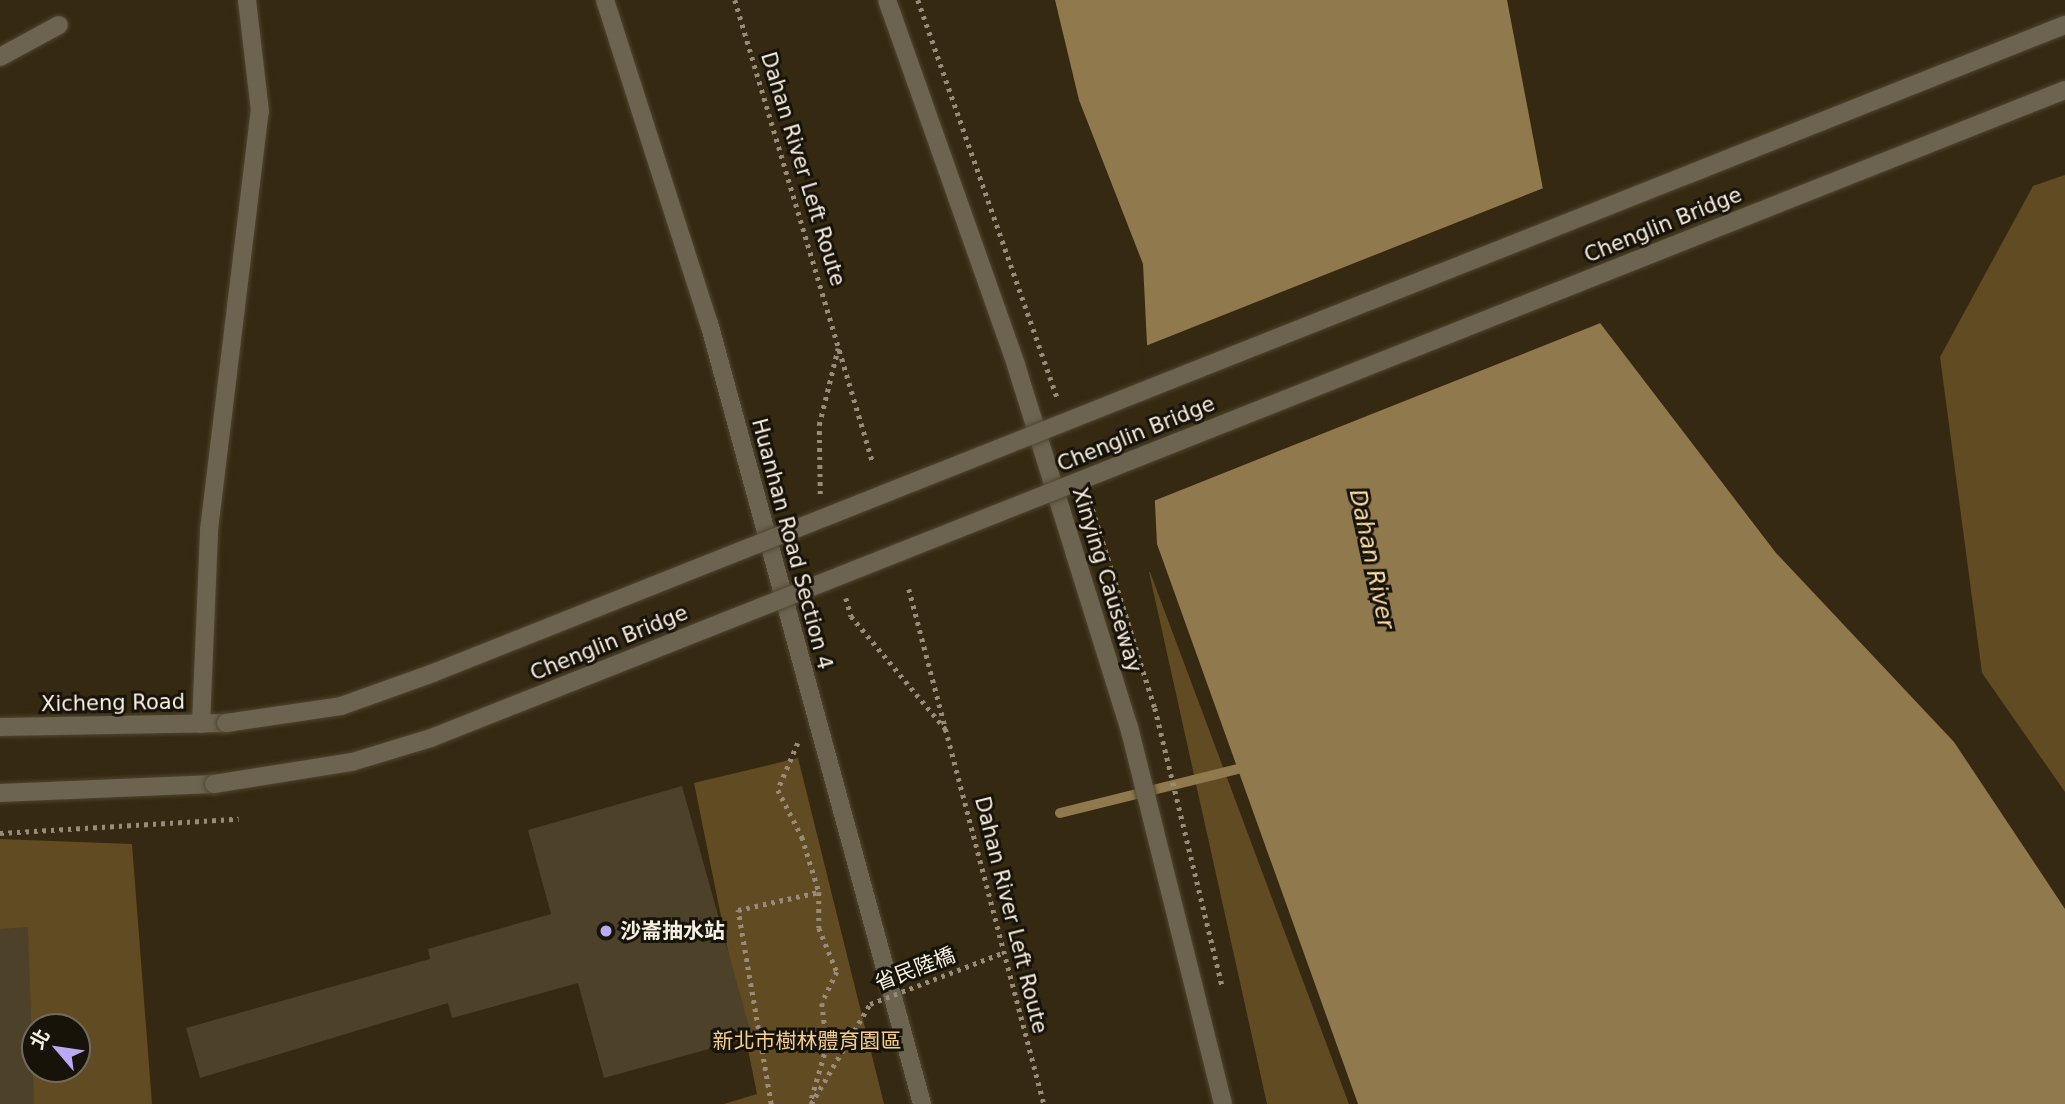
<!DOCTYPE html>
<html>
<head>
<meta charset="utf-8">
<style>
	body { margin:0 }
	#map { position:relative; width:2065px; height:1104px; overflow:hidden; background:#352912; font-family:"DejaVu Sans","Noto Sans TC",sans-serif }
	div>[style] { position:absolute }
	.green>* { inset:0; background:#604b22 }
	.water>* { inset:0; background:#90794c }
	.pier>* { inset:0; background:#352912 }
	.stream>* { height:10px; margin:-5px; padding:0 5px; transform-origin:5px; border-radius:5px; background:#90794c }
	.building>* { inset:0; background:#4d4129 }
	.path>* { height:4.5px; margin-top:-2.25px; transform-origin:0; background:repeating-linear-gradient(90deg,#968c79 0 3.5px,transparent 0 8.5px) }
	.roads { filter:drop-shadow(0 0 2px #50452f) drop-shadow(0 0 2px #50452f) }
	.minor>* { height:18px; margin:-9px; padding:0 9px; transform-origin:9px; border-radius:9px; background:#6c6350 }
	.path-bridge>* { height:4.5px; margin-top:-2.25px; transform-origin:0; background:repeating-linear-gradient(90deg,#968c79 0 3.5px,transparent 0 8.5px) }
	.bridges { filter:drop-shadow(0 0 2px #50452f) drop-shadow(0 0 2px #50452f) }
	.minor-bridge>* { height:18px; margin:-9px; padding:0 9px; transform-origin:9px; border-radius:9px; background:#6c6350 }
	.dots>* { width:19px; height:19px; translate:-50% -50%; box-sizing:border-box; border:4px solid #181309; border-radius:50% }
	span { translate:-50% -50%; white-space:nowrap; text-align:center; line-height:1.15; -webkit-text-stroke:6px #181309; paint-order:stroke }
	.street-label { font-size:21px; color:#f7efe1 }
	.poi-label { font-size:21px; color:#f7efe1; font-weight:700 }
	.left { translate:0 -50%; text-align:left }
	.park-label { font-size:21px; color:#f4cf89 }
	.water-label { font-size:23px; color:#fbdea6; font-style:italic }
	.north { position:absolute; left:21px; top:1013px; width:70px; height:70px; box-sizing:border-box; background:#181309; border:2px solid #716b5f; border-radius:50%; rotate:299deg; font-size:19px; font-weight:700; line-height:28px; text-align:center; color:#f7efe1 }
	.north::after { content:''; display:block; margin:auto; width:24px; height:32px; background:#baaaf6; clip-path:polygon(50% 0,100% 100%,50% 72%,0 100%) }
</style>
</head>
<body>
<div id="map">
	<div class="green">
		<i style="clip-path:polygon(2065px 175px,2065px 792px,1982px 673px,1940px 357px,2033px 186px)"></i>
		<i style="clip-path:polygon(1149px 572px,1150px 572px,1349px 1104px,1267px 1104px)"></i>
		<i style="clip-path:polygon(798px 758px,884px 1104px,724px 1104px,757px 1094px,694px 783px)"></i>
		<i style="clip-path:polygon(evenodd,0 839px,132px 844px,152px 1104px,0 1104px,0 839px,35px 1027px,77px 1027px,77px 1069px,35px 1069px,35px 1027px)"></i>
	</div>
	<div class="water">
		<i style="clip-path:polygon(1055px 0,1507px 0,1558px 268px,1776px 553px,1954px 742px,2065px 909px,2065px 1104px,1358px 1104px,1157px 544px,1143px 264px,1079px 100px)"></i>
	</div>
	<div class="pier">
		<i style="clip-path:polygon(1546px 187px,1561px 266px,1603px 322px,1151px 502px,1143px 347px)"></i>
	</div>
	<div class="stream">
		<i style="left:1060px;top:813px;width:196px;rotate:-13.9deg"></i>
	</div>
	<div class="building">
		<i style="clip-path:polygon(682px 786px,752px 1037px,604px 1078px,578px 983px,452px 1018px,448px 1003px,200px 1078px,186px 1028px,430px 959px,428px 949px,551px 914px,528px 830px)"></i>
		<i style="clip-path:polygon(28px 927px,34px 1104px,0 1104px,0 929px)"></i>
	</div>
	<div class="path">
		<i style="left:735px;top:0;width:482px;rotate:73.4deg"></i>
		<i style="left:918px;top:0;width:423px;rotate:70.7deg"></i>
		<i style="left:820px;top:494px;width:69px;rotate:-90.8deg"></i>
		<i style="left:819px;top:425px;width:79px;rotate:-76.1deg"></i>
		<i style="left:1090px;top:501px;width:217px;rotate:72.6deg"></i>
		<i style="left:1155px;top:708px;width:285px;rotate:76.4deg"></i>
		<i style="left:909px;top:589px;width:532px;rotate:75.31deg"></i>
		<i style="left:846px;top:598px;width:19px;rotate:74deg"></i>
		<i style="left:851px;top:616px;width:151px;rotate:50.1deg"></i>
		<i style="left:798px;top:743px;width:51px;rotate:113.1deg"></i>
		<i style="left:778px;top:790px;width:53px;rotate:62.9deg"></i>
		<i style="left:802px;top:837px;width:58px;rotate:72.8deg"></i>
		<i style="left:819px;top:892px;width:36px;rotate:90deg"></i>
		<i style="left:819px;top:928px;width:48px;rotate:67.8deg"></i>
		<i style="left:837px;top:972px;width:34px;rotate:116deg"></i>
		<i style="left:822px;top:1003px;width:43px;rotate:83.4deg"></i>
		<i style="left:827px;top:1046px;width:60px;rotate:106.3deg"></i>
		<i style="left:0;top:833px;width:239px;rotate:-3.4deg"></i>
		<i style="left:771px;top:1104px;width:197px;rotate:-99.7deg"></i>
		<i style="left:738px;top:910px;width:83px;rotate:-12.5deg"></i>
	</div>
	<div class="roads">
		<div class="minor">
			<i style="left:605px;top:0;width:339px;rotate:72.2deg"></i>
			<i style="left:709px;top:323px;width:810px;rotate:74.74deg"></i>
			<i style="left:887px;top:0;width:387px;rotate:70.5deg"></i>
			<i style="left:1016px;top:365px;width:379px;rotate:72.7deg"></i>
			<i style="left:1129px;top:727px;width:389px;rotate:76deg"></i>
			<i style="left:0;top:57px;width:67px;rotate:-28.5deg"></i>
			<i style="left:201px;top:724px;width:194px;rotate:-87.6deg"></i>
			<i style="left:209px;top:530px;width:422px;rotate:-83.1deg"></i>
			<i style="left:260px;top:111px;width:112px;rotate:-96.7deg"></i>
			<i style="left:0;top:727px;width:226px;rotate:-1deg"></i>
			<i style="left:0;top:793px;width:214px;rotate:-2.4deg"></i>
		</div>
	</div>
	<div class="path-bridge">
		<i style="left:811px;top:1104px;width:116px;rotate:-59.5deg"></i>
		<i style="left:870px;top:1004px;width:142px;rotate:-21.1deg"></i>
	</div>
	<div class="bridges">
		<div class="minor-bridge">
			<i style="left:226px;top:723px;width:116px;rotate:-8.4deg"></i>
			<i style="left:341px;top:706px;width:98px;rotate:-19.7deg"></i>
			<i style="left:433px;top:673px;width:1756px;rotate:-21.66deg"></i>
			<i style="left:214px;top:784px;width:140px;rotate:-9.1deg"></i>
			<i style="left:352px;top:762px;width:83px;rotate:-16.9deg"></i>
			<i style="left:431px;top:738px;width:1758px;rotate:-21.63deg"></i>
		</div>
	</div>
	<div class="dots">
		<i style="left:606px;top:931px;background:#baaaf6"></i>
	</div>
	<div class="street-label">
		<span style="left:803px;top:169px;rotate:73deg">Dahan River Left Route</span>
		<span style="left:1663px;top:225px;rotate:-22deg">Chenglin Bridge</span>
		<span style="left:1136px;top:434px;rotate:-22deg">Chenglin Bridge</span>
		<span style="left:792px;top:544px;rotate:75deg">Huanhan Road Section 4</span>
		<span style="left:1107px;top:580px;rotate:73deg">Xinying Causeway</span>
		<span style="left:609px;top:643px;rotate:-22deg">Chenglin Bridge</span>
		<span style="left:113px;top:703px;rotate:-1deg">Xicheng Road</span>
		<span style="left:1011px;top:915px;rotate:76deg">Dahan River Left Route</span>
		<span style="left:915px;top:969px;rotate:-21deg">省民陸橋</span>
	</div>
	<div class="poi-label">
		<span class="left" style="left:620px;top:931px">沙崙抽水站</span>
	</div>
	<div class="park-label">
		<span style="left:807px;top:1041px">新北市樹林體育園區</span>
	</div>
	<div class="water-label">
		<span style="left:1372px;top:559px;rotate:78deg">Dahan River</span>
	</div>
	<div class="north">北</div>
</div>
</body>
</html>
